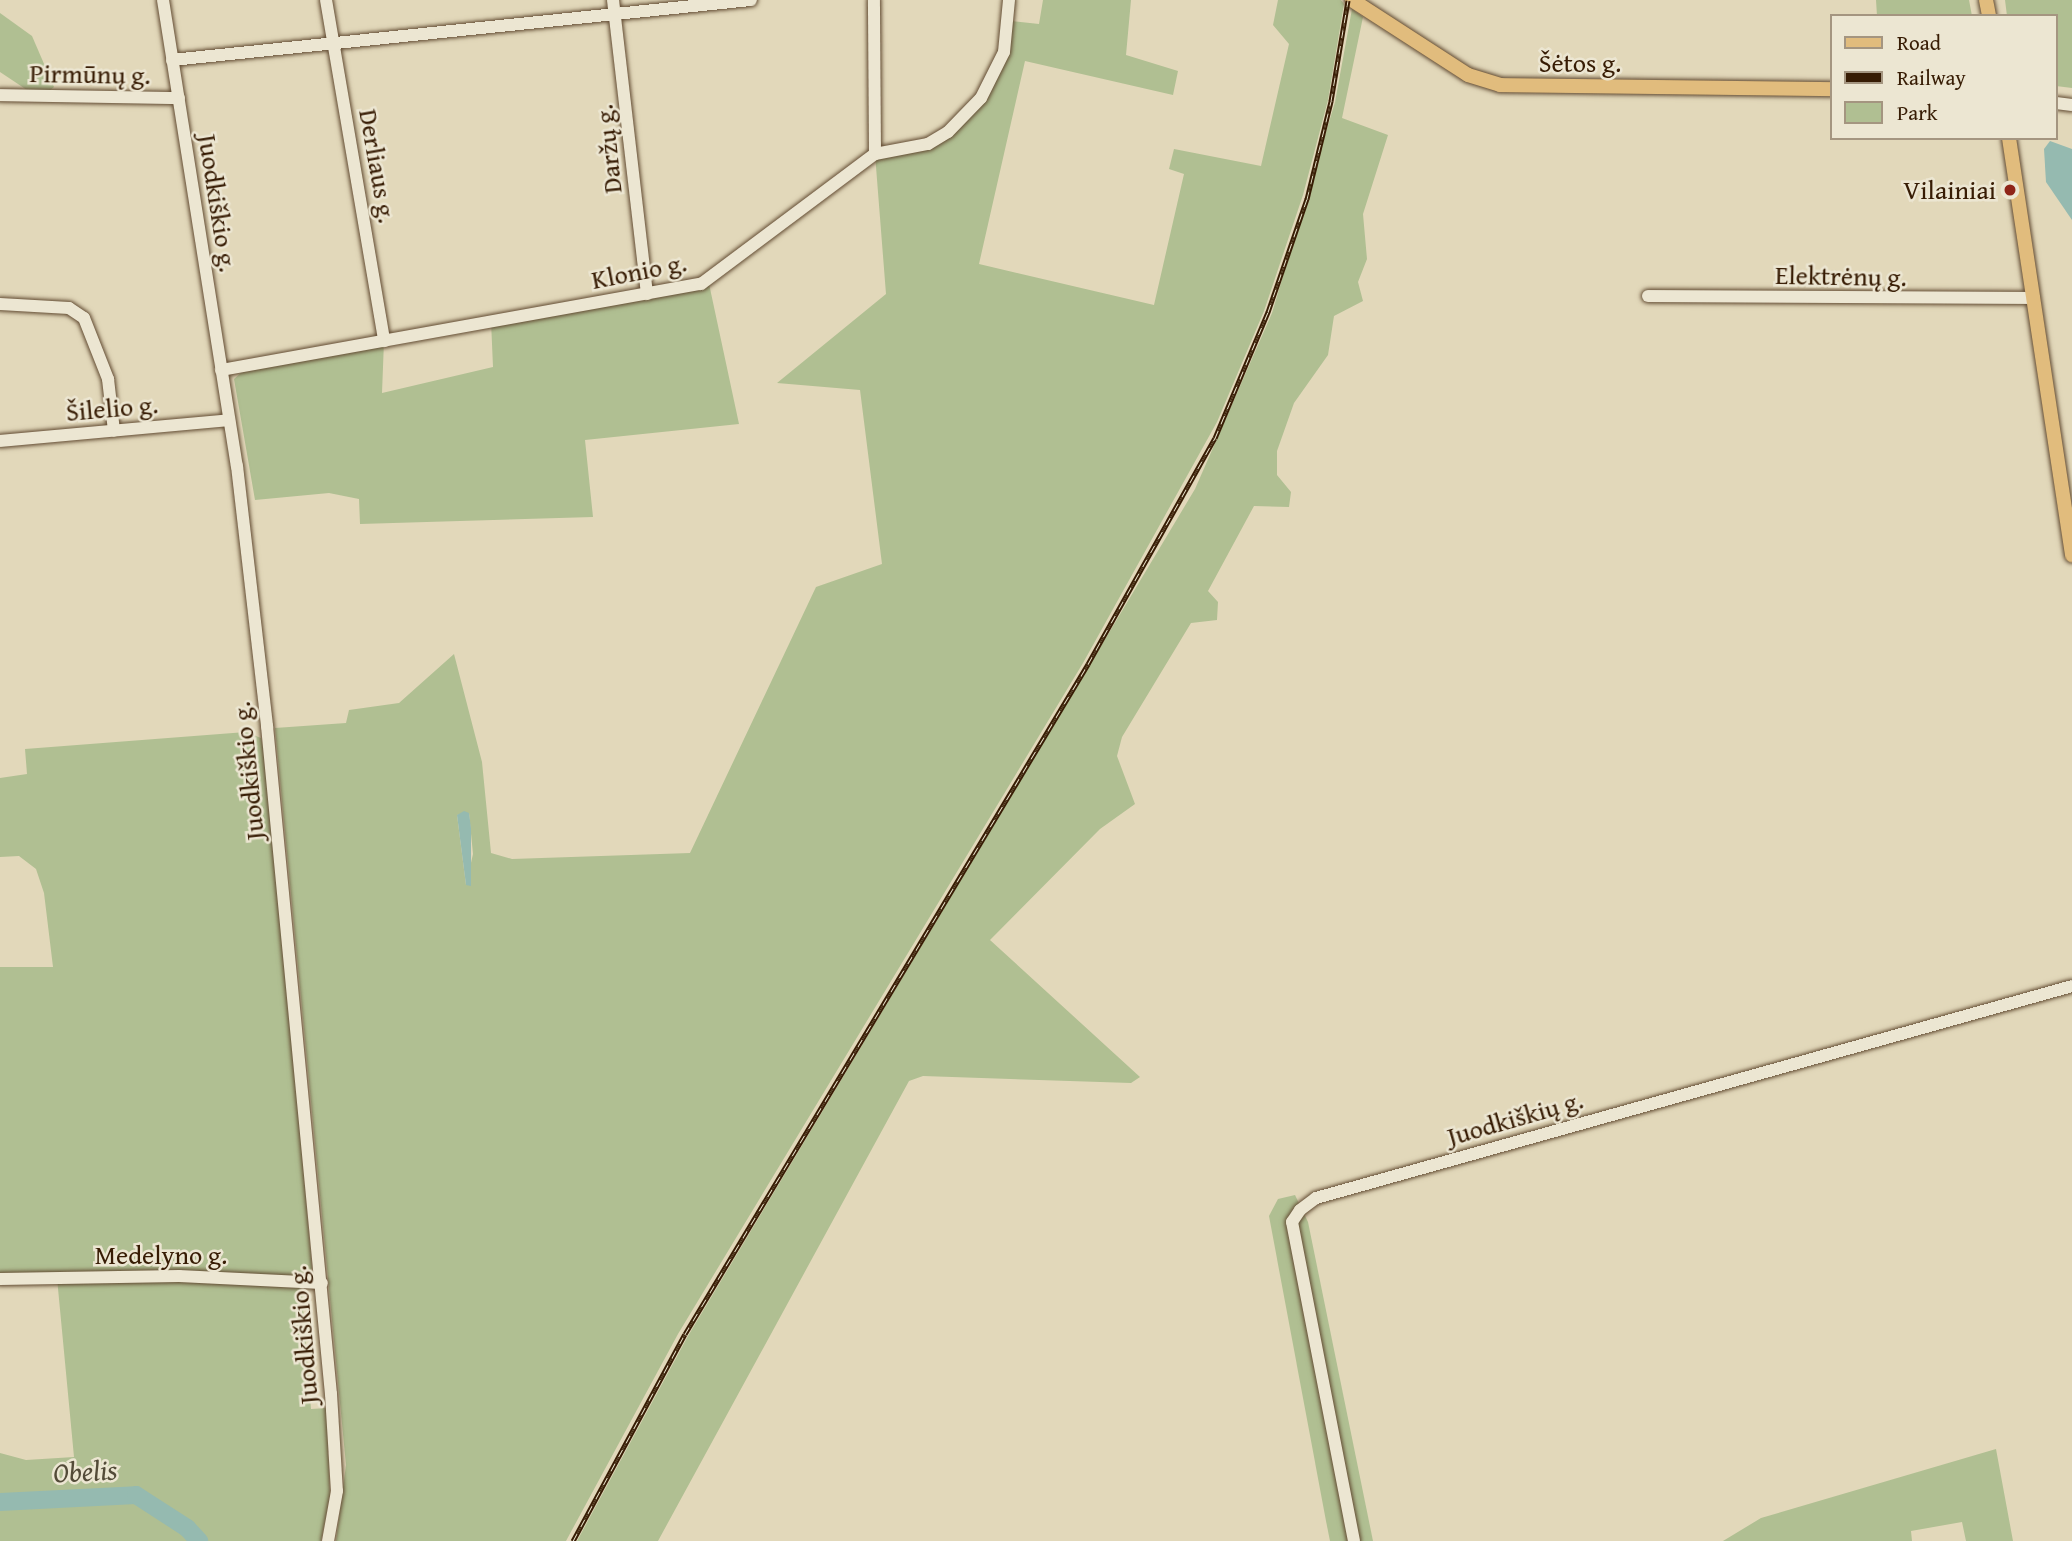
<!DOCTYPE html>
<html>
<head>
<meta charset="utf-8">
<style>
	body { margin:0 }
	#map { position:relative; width:2072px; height:1541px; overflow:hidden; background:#e2d8ba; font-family:"Gentium Book Plus",serif }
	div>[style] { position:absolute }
	.green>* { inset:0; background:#b0bf92 }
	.water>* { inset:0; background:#95bab0 }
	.river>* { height:18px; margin:-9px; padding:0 9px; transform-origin:9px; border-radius:9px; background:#95bab0 }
	.roads { filter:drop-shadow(0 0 2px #624b32) drop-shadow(0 0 2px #624b32) }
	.minor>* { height:12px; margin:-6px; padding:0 6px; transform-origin:6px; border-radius:6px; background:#ece6d2 }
	.major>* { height:14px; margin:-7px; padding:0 7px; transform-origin:7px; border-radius:7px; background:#e1bc7d }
	.rail>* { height:5px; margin-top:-2.5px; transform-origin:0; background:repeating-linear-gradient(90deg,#ece6d2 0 8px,#371c04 0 16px); box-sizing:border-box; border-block:2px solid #371c04 }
	.dots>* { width:19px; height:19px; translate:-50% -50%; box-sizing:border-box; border:4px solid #ece6d2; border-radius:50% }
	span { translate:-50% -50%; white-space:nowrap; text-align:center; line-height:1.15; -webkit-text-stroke:5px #ece6d2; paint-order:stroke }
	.street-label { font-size:26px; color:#371c04 }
	.poi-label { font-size:26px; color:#371c04 }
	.right { translate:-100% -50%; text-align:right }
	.water-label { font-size:28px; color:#534b38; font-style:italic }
	.legend { position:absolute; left:1830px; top:14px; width:228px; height:126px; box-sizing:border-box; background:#ece6d2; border:2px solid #a49580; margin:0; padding:9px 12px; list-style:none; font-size:21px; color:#371c04 }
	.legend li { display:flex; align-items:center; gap:14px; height:35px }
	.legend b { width:35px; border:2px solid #a49580 }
</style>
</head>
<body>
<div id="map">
	<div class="green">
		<i style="clip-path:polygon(evenodd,1043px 0,1131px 0,1126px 55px,1178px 71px,1173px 95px,1025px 61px,979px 264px,1154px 305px,1184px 174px,1169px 169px,1174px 149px,1261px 166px,1289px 44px,1273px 25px,1278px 0,1341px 0,1344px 4px,1328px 100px,1303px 195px,1264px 311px,1217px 422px,1083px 663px,678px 1334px,566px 1541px,336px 1541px,346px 1465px,275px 728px,346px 723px,349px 710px,399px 703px,454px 654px,482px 762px,491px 853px,512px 859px,690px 853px,816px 587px,882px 564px,860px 390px,777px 383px,886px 294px,875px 154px,928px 144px,995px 75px,1011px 21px,1039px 24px,1043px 0,469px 813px,473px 854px,466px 885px,457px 815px,469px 813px)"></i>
		<i style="clip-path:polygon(1876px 0,1969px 0,1972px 16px,1877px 16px)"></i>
		<i style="clip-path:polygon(2005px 0,2072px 0,2072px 88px,2056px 86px,2056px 16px,2007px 16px)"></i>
		<i style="clip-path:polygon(1352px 9px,1363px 17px,1342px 118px,1388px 135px,1363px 214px,1367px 259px,1358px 282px,1363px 301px,1334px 316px,1328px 355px,1294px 403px,1277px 451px,1277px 475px,1291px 492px,1289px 507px,1254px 506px,1208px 591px,1218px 602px,1217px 620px,1191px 623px,1122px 737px,1117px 756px,1135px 804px,1100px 829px,990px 940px,1140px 1077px,1131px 1083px,923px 1076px,909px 1081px,658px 1541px,577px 1541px,688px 1336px,1195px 489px,1272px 313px,1335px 102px)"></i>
		<i style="clip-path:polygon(0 13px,32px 36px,54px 87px,48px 92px,27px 90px,0 72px)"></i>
		<i style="clip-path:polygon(708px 279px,739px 424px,585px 440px,593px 517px,360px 524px,359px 499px,329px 493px,255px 500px,234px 379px,243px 371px,384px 341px,382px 393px,493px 367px,491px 321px)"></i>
		<i style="clip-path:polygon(246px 732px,261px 738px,263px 748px,291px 1025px,312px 1268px,301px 1281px,311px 1409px,327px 1408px,330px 1496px,321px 1541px,0 1541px,0 1453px,26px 1460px,74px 1457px,57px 1278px,0 1279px,0 967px,53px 967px,44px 893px,36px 869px,19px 856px,0 857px,0 778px,27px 774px,25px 749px)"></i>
		<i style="clip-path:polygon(1295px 1195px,1308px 1222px,1373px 1541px,1330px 1541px,1326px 1521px,1269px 1216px,1278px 1199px)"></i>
		<i style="clip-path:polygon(1996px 1449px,2013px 1541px,1966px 1541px,1962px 1522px,1911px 1531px,1912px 1541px,1723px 1541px,1761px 1518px)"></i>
	</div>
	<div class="water">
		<i style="clip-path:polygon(2050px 141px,2072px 149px,2072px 220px,2046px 182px,2044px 149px)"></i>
		<i style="clip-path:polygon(464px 811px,469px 813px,471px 828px,471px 886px,466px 885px,457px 815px)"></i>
	</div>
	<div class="river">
		<i style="left:0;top:1502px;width:136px;rotate:-2.9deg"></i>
		<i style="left:136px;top:1495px;width:61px;rotate:32.9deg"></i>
		<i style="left:187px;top:1528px;width:18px;rotate:47deg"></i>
	</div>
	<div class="roads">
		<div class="minor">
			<i style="left:163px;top:0;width:472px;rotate:81deg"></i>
			<i style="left:237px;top:466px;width:262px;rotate:83.4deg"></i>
			<i style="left:267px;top:726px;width:671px;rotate:84.53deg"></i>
			<i style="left:331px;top:1394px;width:97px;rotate:86.5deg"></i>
			<i style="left:337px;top:1491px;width:51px;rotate:100.2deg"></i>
			<i style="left:326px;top:0;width:346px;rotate:80.3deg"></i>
			<i style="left:613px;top:0;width:296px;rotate:83.4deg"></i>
			<i style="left:172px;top:60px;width:582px;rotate:-5.92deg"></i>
			<i style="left:0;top:95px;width:179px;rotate:1deg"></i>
			<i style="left:2056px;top:103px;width:16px;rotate:7deg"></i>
			<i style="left:875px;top:154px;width:54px;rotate:-10.7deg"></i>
			<i style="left:928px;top:144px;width:23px;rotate:-31deg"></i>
			<i style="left:948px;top:132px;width:47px;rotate:-45.9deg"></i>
			<i style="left:981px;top:98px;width:51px;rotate:-63.4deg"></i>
			<i style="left:1004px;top:52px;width:52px;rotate:-84.5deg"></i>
			<i style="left:1648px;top:296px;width:386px;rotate:0.3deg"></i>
			<i style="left:0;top:304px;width:69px;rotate:3.3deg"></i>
			<i style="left:69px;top:308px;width:18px;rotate:34deg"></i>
			<i style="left:84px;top:318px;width:66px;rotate:68.5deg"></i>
			<i style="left:108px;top:379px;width:52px;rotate:83.4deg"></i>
			<i style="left:221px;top:370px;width:488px;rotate:-10.2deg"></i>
			<i style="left:701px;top:284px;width:217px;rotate:-36.8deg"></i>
			<i style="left:875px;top:154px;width:154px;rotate:-90.4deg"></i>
			<i style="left:0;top:441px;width:230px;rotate:-5.2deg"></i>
			<i style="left:0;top:1279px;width:179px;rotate:-1deg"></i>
			<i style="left:179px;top:1276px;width:143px;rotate:2.8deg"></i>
			<i style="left:1354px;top:1541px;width:325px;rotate:-101deg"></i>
			<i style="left:1292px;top:1222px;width:14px;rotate:-56deg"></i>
			<i style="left:1300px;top:1210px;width:20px;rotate:-37deg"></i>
			<i style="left:1316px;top:1198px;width:785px;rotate:-15.66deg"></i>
		</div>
		<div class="major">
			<i style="left:1352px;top:0;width:138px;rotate:32.9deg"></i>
			<i style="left:1468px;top:75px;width:34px;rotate:17deg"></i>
			<i style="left:1500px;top:85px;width:332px;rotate:0.7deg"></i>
			<i style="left:1986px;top:0;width:16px;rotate:79deg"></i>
			<i style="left:2009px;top:138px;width:422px;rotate:81.4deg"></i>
		</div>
	</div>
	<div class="rail">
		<i style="left:573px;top:1541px;width:235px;rotate:-61.6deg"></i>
		<i style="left:685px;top:1334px;width:782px;rotate:-58.97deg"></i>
		<i style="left:1088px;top:664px;width:259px;rotate:-60.7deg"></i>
		<i style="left:1215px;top:438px;width:137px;rotate:-67.2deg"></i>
		<i style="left:1268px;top:312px;width:120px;rotate:-71deg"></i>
		<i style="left:1307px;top:199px;width:101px;rotate:-76.2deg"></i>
		<i style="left:1331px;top:101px;width:102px;rotate:-80.4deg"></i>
	</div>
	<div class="dots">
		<i style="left:2010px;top:190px;background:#8f2418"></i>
	</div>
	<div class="street-label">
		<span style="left:1580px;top:63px">Šėtos g.</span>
		<span style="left:90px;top:74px;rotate:1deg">Pirmūnų g.</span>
		<span style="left:608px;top:149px;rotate:-96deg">Daržų g.</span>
		<span style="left:378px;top:166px;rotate:80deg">Derliaus g.</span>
		<span style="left:218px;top:203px;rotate:81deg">Juodkiškio g.</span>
		<span style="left:639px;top:271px;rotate:-11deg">Klonio g.</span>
		<span style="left:1841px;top:276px;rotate:1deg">Elektrėnų g.</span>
		<span style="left:112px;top:408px;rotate:-5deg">Šilelio g.</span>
		<span style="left:248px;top:771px;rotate:-96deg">Juodkiškio g.</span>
		<span style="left:1515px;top:1118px;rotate:-16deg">Juodkiškių g.</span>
		<span style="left:161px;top:1255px">Medelyno g.</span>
		<span style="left:303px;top:1335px;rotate:-95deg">Juodkiškio g.</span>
	</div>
	<div class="poi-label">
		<span class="right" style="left:1996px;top:190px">Vilainiai</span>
	</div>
	<div class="water-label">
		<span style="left:85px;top:1471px;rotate:-3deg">Obelis</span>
	</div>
	<ul class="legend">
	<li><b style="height:9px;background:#e1bc7d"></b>Road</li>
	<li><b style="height:9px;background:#371c04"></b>Railway</li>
	<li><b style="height:19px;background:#b0bf92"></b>Park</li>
	</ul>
</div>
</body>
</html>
